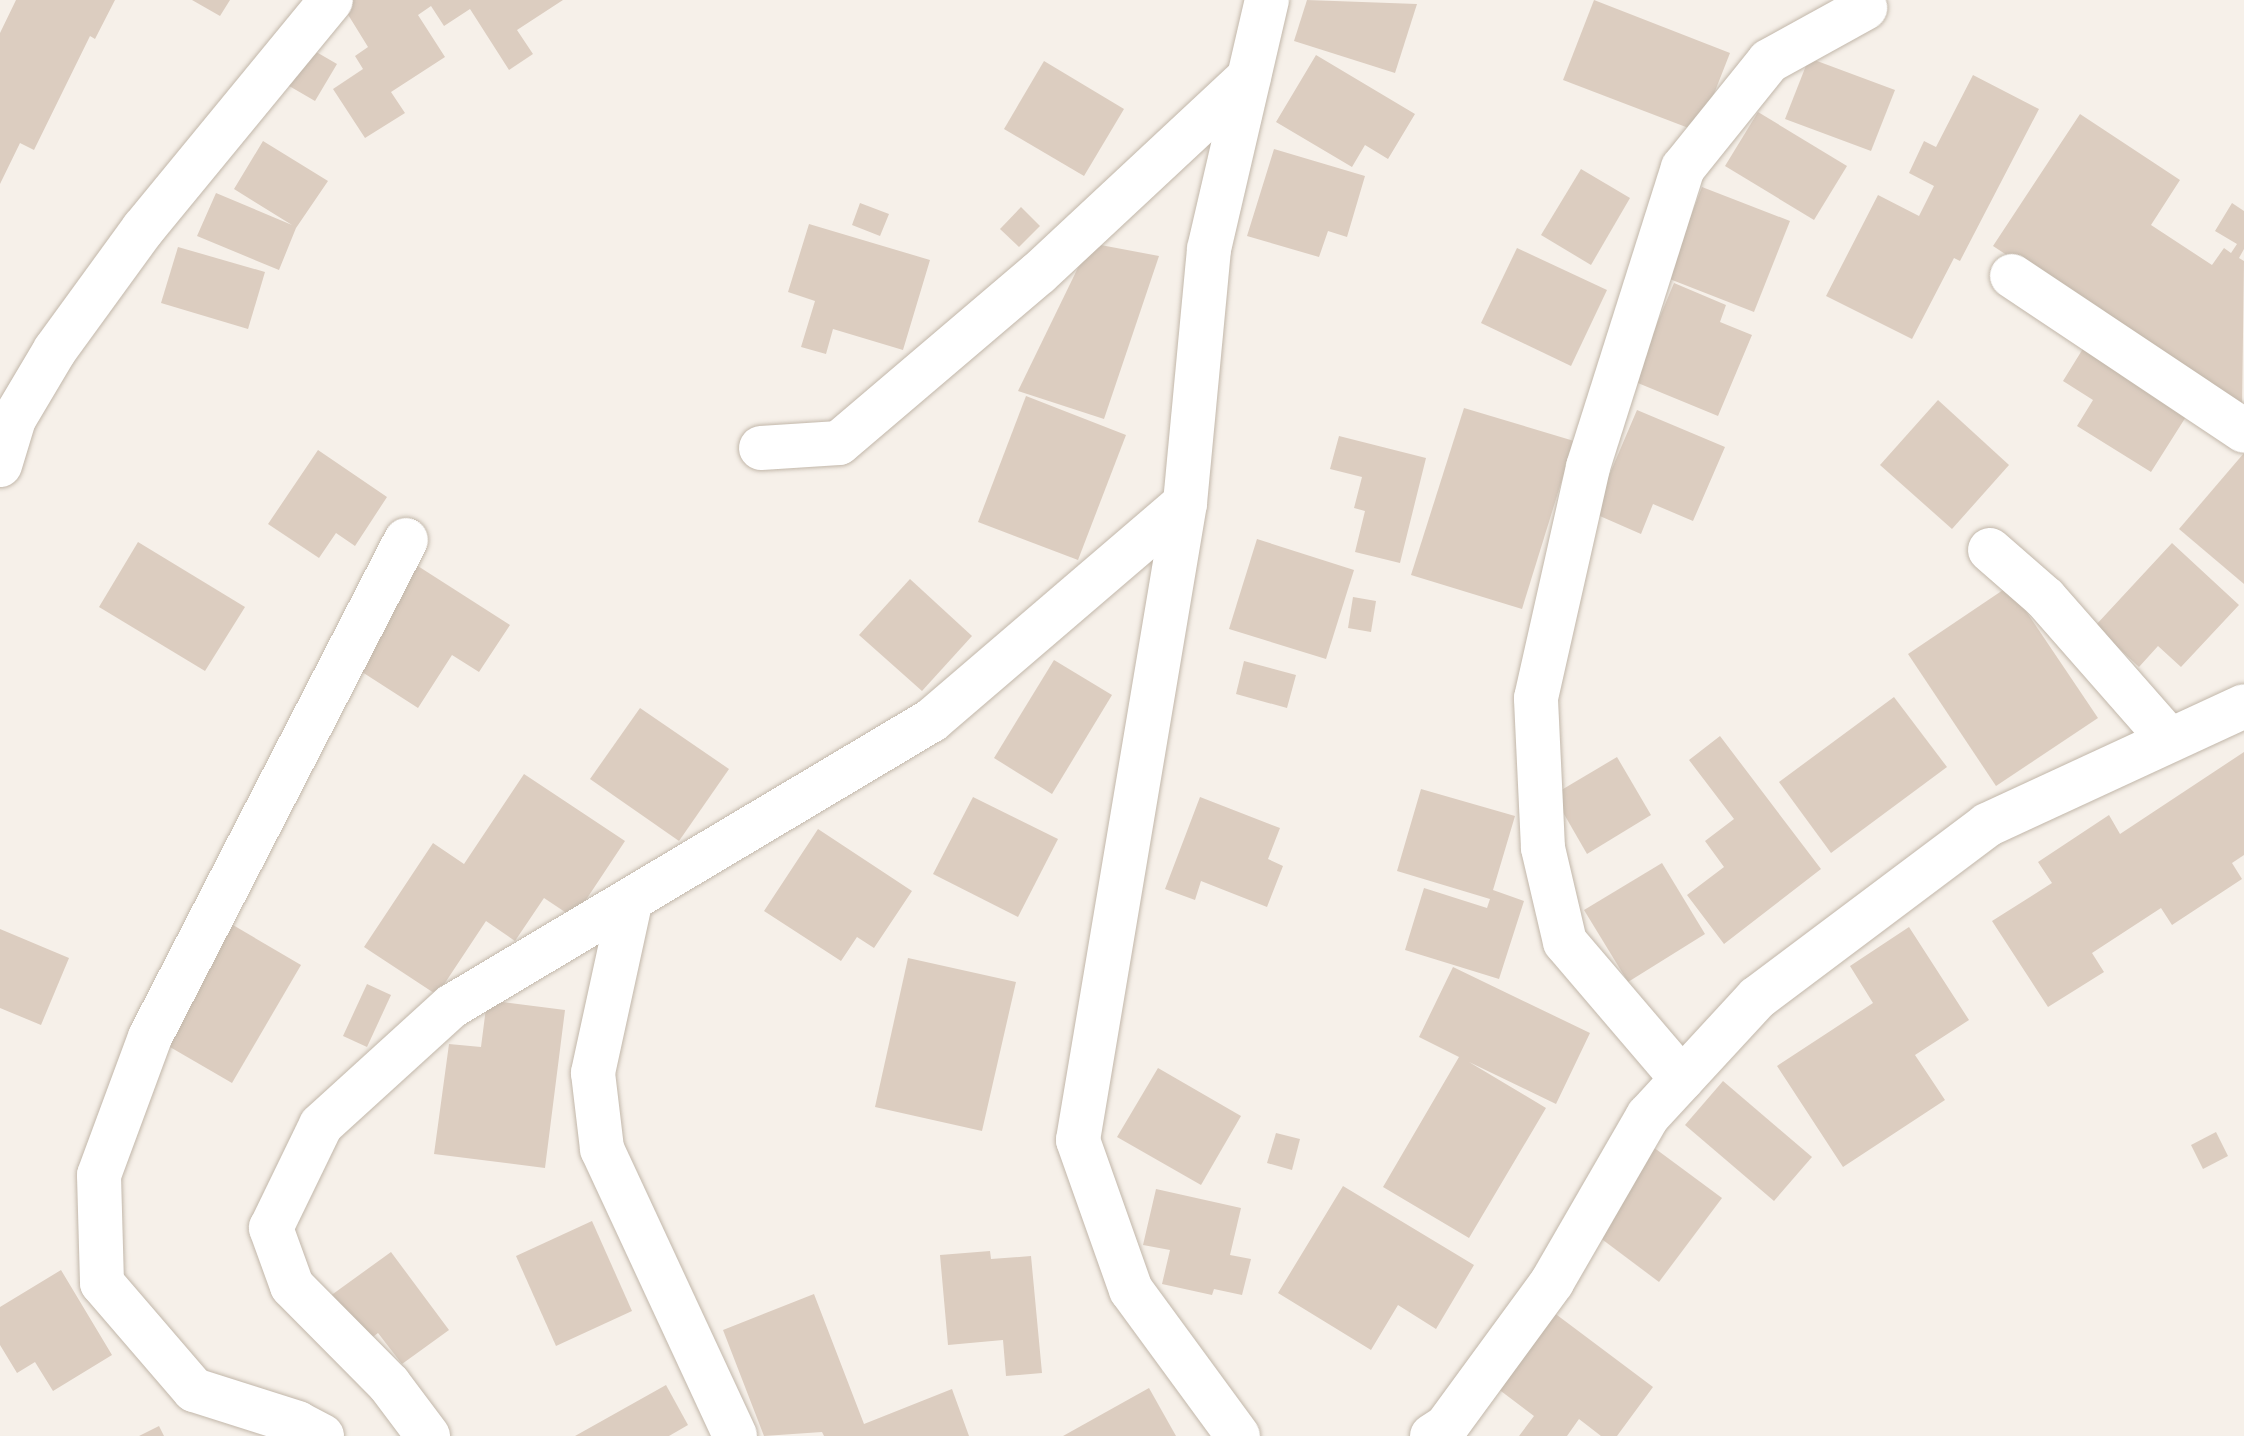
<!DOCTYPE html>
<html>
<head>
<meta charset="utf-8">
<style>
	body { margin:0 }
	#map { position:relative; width:2244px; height:1436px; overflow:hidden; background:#f6f0e9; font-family:Montserrat,sans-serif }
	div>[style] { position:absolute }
	.building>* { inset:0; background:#dccdc0 }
	.roads { filter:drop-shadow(0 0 2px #c2b7aa) drop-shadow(0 0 2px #c2b7aa) }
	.minor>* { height:44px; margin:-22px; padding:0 22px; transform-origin:22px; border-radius:22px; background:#fff }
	span { translate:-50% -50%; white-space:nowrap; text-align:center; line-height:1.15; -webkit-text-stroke:6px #fff; paint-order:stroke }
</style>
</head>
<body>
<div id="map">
	<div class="building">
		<i style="clip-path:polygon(16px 0,115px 0,95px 39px,90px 36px,34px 150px,20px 143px,0 184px,0 33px)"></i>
		<i style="clip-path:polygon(192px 0,230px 0,220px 16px)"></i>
		<i style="clip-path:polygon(563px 0,517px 30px,533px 54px,509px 70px,470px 9px,444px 26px,431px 6px,418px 15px,445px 57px,391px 92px,405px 113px,365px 138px,333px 89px,363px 69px,355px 56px,368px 47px,339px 0)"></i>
		<i style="clip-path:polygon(1307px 0,1417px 4px,1395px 73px,1294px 41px)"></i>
		<i style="clip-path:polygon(1594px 0,1730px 53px,1699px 132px,1563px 80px)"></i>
		<i style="clip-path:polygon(306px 46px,337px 64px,315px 101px,284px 83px)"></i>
		<i style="clip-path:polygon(1316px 55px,1415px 114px,1388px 159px,1365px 145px,1352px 167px,1276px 122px)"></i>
		<i style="clip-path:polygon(1809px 58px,1895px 90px,1871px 151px,1785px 119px)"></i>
		<i style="clip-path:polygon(1044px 61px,1124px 109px,1084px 176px,1004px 129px)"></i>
		<i style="clip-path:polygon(1973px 75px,2039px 109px,1960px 261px,1954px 258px,1912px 339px,1826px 296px,1878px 195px,1919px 216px,1934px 186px,1909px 173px,1924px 141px,1936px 147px)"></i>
		<i style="clip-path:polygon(1758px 112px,1847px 166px,1814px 220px,1725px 166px)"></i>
		<i style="clip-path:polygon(2080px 114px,2180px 180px,2151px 225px,2212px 265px,2224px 248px,2231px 253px,2237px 244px,2215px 231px,2232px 203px,2244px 211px,2244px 249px,2239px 258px,2244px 261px,2242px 410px,1993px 246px)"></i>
		<i style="clip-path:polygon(263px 141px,328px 181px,296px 228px,279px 270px,197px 236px,216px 193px,292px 225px,234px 189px)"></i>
		<i style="clip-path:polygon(1274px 149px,1365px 176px,1347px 237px,1328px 231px,1319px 257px,1247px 236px)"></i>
		<i style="clip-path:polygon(1581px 169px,1630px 198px,1591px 265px,1541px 235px)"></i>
		<i style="clip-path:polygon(1702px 187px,1790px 221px,1754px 312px,1667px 278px)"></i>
		<i style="clip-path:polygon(860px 203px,889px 214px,880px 236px,852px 225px)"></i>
		<i style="clip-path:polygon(1021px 207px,1040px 226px,1019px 247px,1000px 229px)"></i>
		<i style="clip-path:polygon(809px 224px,930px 260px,903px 350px,833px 329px,826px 354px,801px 347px,815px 301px,788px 292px)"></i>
		<i style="clip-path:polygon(1090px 243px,1159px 256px,1104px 419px,1018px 391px)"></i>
		<i style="clip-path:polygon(178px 247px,265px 272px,248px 329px,161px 303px)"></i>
		<i style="clip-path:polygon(1517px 248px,1607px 290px,1571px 366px,1481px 323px)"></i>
		<i style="clip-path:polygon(1674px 283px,1726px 305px,1720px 322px,1752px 335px,1718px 416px,1633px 381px)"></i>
		<i style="clip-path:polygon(2084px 347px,2189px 412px,2151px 472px,2077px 426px,2093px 400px,2063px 381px)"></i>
		<i style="clip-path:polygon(1026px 396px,1126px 435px,1078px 560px,978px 522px)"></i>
		<i style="clip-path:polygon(1938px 400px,2009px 465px,1952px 529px,1880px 465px)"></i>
		<i style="clip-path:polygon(1464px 408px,1574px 441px,1522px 609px,1411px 575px)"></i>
		<i style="clip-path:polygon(1637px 410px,1725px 447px,1693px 521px,1653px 504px,1641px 534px,1593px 513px)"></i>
		<i style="clip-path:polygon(1339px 436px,1426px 458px,1400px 563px,1355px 552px,1365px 511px,1354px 508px,1362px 477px,1330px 469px)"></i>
		<i style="clip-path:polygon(318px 450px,387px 497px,355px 546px,336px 533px,319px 558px,268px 524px)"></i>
		<i style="clip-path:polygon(2244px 453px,2244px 584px,2179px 529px)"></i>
		<i style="clip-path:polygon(1257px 539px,1354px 570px,1326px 659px,1229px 629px)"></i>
		<i style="clip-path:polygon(138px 542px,245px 607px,205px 671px,99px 607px)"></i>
		<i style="clip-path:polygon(2172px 543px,2239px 605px,2181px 667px,2158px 646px,2139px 667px,2095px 626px)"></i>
		<i style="clip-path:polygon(410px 561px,510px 625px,479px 672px,452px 655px,418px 708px,345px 661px)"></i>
		<i style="clip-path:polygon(910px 579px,972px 636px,922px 691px,859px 635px)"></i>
		<i style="clip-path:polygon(2009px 586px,2098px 718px,1996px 786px,1908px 654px)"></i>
		<i style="clip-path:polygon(1353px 597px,1376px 601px,1371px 632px,1348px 628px)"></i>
		<i style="clip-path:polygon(1054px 660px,1112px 695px,1052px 794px,994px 758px)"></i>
		<i style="clip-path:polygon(1244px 661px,1296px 675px,1287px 708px,1236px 694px)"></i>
		<i style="clip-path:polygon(1894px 697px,1947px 767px,1831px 853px,1779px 782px)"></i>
		<i style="clip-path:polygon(640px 708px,729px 769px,679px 841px,590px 779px)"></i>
		<i style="clip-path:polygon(1720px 736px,1821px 869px,1724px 944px,1687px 895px,1724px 867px,1705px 841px,1734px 819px,1689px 760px)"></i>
		<i style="clip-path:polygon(2244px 752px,2244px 855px,2232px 863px,2242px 879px,2172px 925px,2161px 908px,2092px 953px,2104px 972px,2048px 1007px,1992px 921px,2052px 883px,2038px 862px,2109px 815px,2120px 834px)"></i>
		<i style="clip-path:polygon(1617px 757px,1651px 815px,1587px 854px,1553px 795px)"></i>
		<i style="clip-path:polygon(524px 774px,625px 841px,574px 918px,544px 898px,515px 941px,486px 921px,437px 995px,364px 947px,433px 843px,464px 864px)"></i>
		<i style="clip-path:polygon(1421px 789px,1515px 816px,1493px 890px,1524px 901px,1499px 979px,1405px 950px,1424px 888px,1487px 908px,1490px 899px,1397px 871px)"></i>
		<i style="clip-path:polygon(973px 797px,1058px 839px,1018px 917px,933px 874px)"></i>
		<i style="clip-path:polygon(1200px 797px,1280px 828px,1268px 859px,1283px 866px,1267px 907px,1201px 881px,1195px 900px,1165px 889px)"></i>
		<i style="clip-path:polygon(818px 829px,912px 891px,874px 948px,857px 937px,841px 961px,764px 911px)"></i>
		<i style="clip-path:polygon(1662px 863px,1705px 934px,1628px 982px,1584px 910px)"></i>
		<i style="clip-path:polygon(221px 918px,301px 965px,232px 1083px,151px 1036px)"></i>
		<i style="clip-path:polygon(1909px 927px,1969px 1020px,1915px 1055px,1945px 1100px,1843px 1167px,1777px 1066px,1873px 1003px,1850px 966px)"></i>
		<i style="clip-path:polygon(0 929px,69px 958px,41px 1025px,0 1008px)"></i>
		<i style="clip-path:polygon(908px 958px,1016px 982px,982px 1131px,875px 1107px)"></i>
		<i style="clip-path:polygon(1453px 967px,1590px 1033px,1556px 1104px,1469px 1062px,1546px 1108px,1469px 1238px,1383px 1187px,1459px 1057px,1419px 1037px)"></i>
		<i style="clip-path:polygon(367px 984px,391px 995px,367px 1047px,343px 1036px)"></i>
		<i style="clip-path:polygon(487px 1000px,565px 1010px,545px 1168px,434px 1154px,449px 1044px,481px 1047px)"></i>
		<i style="clip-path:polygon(1158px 1068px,1241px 1116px,1201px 1185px,1117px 1137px)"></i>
		<i style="clip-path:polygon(1723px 1081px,1812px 1157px,1774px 1201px,1685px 1125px)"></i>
		<i style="clip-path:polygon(2216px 1132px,2228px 1156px,2203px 1169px,2191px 1145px)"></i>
		<i style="clip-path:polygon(1276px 1133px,1300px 1139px,1292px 1170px,1267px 1163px)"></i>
		<i style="clip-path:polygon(1649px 1144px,1722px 1198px,1659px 1282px,1587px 1228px)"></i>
		<i style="clip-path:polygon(1343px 1186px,1474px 1265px,1436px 1329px,1398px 1305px,1371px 1350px,1278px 1293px)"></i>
		<i style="clip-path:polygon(1156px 1189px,1241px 1208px,1230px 1255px,1251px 1259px,1242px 1295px,1214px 1289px,1212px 1295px,1162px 1284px,1170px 1250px,1143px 1245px)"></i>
		<i style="clip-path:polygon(592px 1221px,632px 1311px,556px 1346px,516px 1256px)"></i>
		<i style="clip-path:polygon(990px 1251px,991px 1259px,1031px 1256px,1042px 1373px,1006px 1376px,1003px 1340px,948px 1345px,940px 1255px)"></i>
		<i style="clip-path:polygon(391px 1252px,449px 1330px,402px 1364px,378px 1333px,361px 1346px,326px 1299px)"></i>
		<i style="clip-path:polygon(61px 1270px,112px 1355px,53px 1391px,35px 1362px,17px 1373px,0 1345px,0 1307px)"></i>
		<i style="clip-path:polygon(814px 1294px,864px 1424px,952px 1389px,969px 1436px,824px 1436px,822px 1432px,764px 1436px,723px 1330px)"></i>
		<i style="clip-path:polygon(1549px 1309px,1653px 1387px,1617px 1436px,1601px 1436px,1579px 1419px,1567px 1436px,1519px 1436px,1534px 1416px,1493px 1385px)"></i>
		<i style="clip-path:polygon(666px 1385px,688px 1425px,669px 1436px,575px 1436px)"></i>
		<i style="clip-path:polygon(1149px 1388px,1176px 1436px,1063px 1436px)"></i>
		<i style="clip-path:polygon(159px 1426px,164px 1436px,139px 1436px)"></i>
	</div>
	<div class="roads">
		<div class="minor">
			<i style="left:2012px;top:276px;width:279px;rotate:33.7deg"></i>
			<i style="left:761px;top:448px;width:78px;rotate:-3.7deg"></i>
			<i style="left:839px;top:443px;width:262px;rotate:-40.4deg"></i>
			<i style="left:1039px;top:273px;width:287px;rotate:-43deg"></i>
			<i style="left:0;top:465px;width:48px;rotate:-73.1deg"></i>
			<i style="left:14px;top:419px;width:80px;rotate:-59.3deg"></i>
			<i style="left:55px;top:350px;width:150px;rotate:-54deg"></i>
			<i style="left:143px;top:229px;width:296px;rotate:-50.6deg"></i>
			<i style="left:1990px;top:550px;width:73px;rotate:41.1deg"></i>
			<i style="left:2045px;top:598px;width:185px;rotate:48.7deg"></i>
			<i style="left:630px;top:903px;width:174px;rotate:102.3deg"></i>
			<i style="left:593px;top:1073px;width:77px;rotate:83.2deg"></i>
			<i style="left:602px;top:1149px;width:316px;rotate:65.1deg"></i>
			<i style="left:1682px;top:1079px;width:180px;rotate:-130.5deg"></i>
			<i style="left:1565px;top:942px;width:97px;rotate:-103.2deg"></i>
			<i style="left:1543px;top:848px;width:150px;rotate:-92.7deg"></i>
			<i style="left:1536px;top:698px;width:237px;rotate:-77.3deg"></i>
			<i style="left:1588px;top:467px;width:314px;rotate:-72.4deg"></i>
			<i style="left:1683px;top:168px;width:137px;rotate:-51.2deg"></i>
			<i style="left:1769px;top:61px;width:110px;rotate:-28.9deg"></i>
			<i style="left:322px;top:1436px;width:27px;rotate:-152deg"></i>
			<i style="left:298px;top:1423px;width:109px;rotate:-162.4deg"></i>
			<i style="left:194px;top:1390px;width:141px;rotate:-130.7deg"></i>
			<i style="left:102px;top:1283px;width:108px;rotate:-91.6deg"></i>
			<i style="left:99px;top:1175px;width:147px;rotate:-69.7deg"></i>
			<i style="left:150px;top:1037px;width:559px;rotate:-62.75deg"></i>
			<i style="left:428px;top:1436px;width:65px;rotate:-126.9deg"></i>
			<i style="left:389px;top:1384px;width:138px;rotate:-134.7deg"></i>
			<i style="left:292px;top:1286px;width:62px;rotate:-109.9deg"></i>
			<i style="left:271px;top:1228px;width:114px;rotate:-64.1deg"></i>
			<i style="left:321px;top:1125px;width:177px;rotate:-42.3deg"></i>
			<i style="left:452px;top:1006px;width:559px;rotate:-30.79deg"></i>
			<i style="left:932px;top:720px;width:333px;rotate:-40.6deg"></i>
			<i style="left:1238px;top:1436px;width:181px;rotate:-126.2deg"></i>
			<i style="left:1131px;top:1290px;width:159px;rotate:-109.5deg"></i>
			<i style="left:1078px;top:1140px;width:646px;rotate:-80.46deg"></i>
			<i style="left:1185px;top:503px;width:255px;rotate:-84.6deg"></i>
			<i style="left:1209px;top:249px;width:256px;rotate:-76.9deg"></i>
			<i style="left:1432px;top:1436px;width:17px;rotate:-33deg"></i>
			<i style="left:1446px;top:1427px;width:180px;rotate:-53.8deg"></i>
			<i style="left:1552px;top:1282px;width:192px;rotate:-60deg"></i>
			<i style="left:1648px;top:1116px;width:161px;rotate:-47.3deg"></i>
			<i style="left:1757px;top:998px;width:288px;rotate:-36.9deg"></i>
			<i style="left:1987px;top:825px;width:283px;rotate:-24.8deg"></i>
		</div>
	</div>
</div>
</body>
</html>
